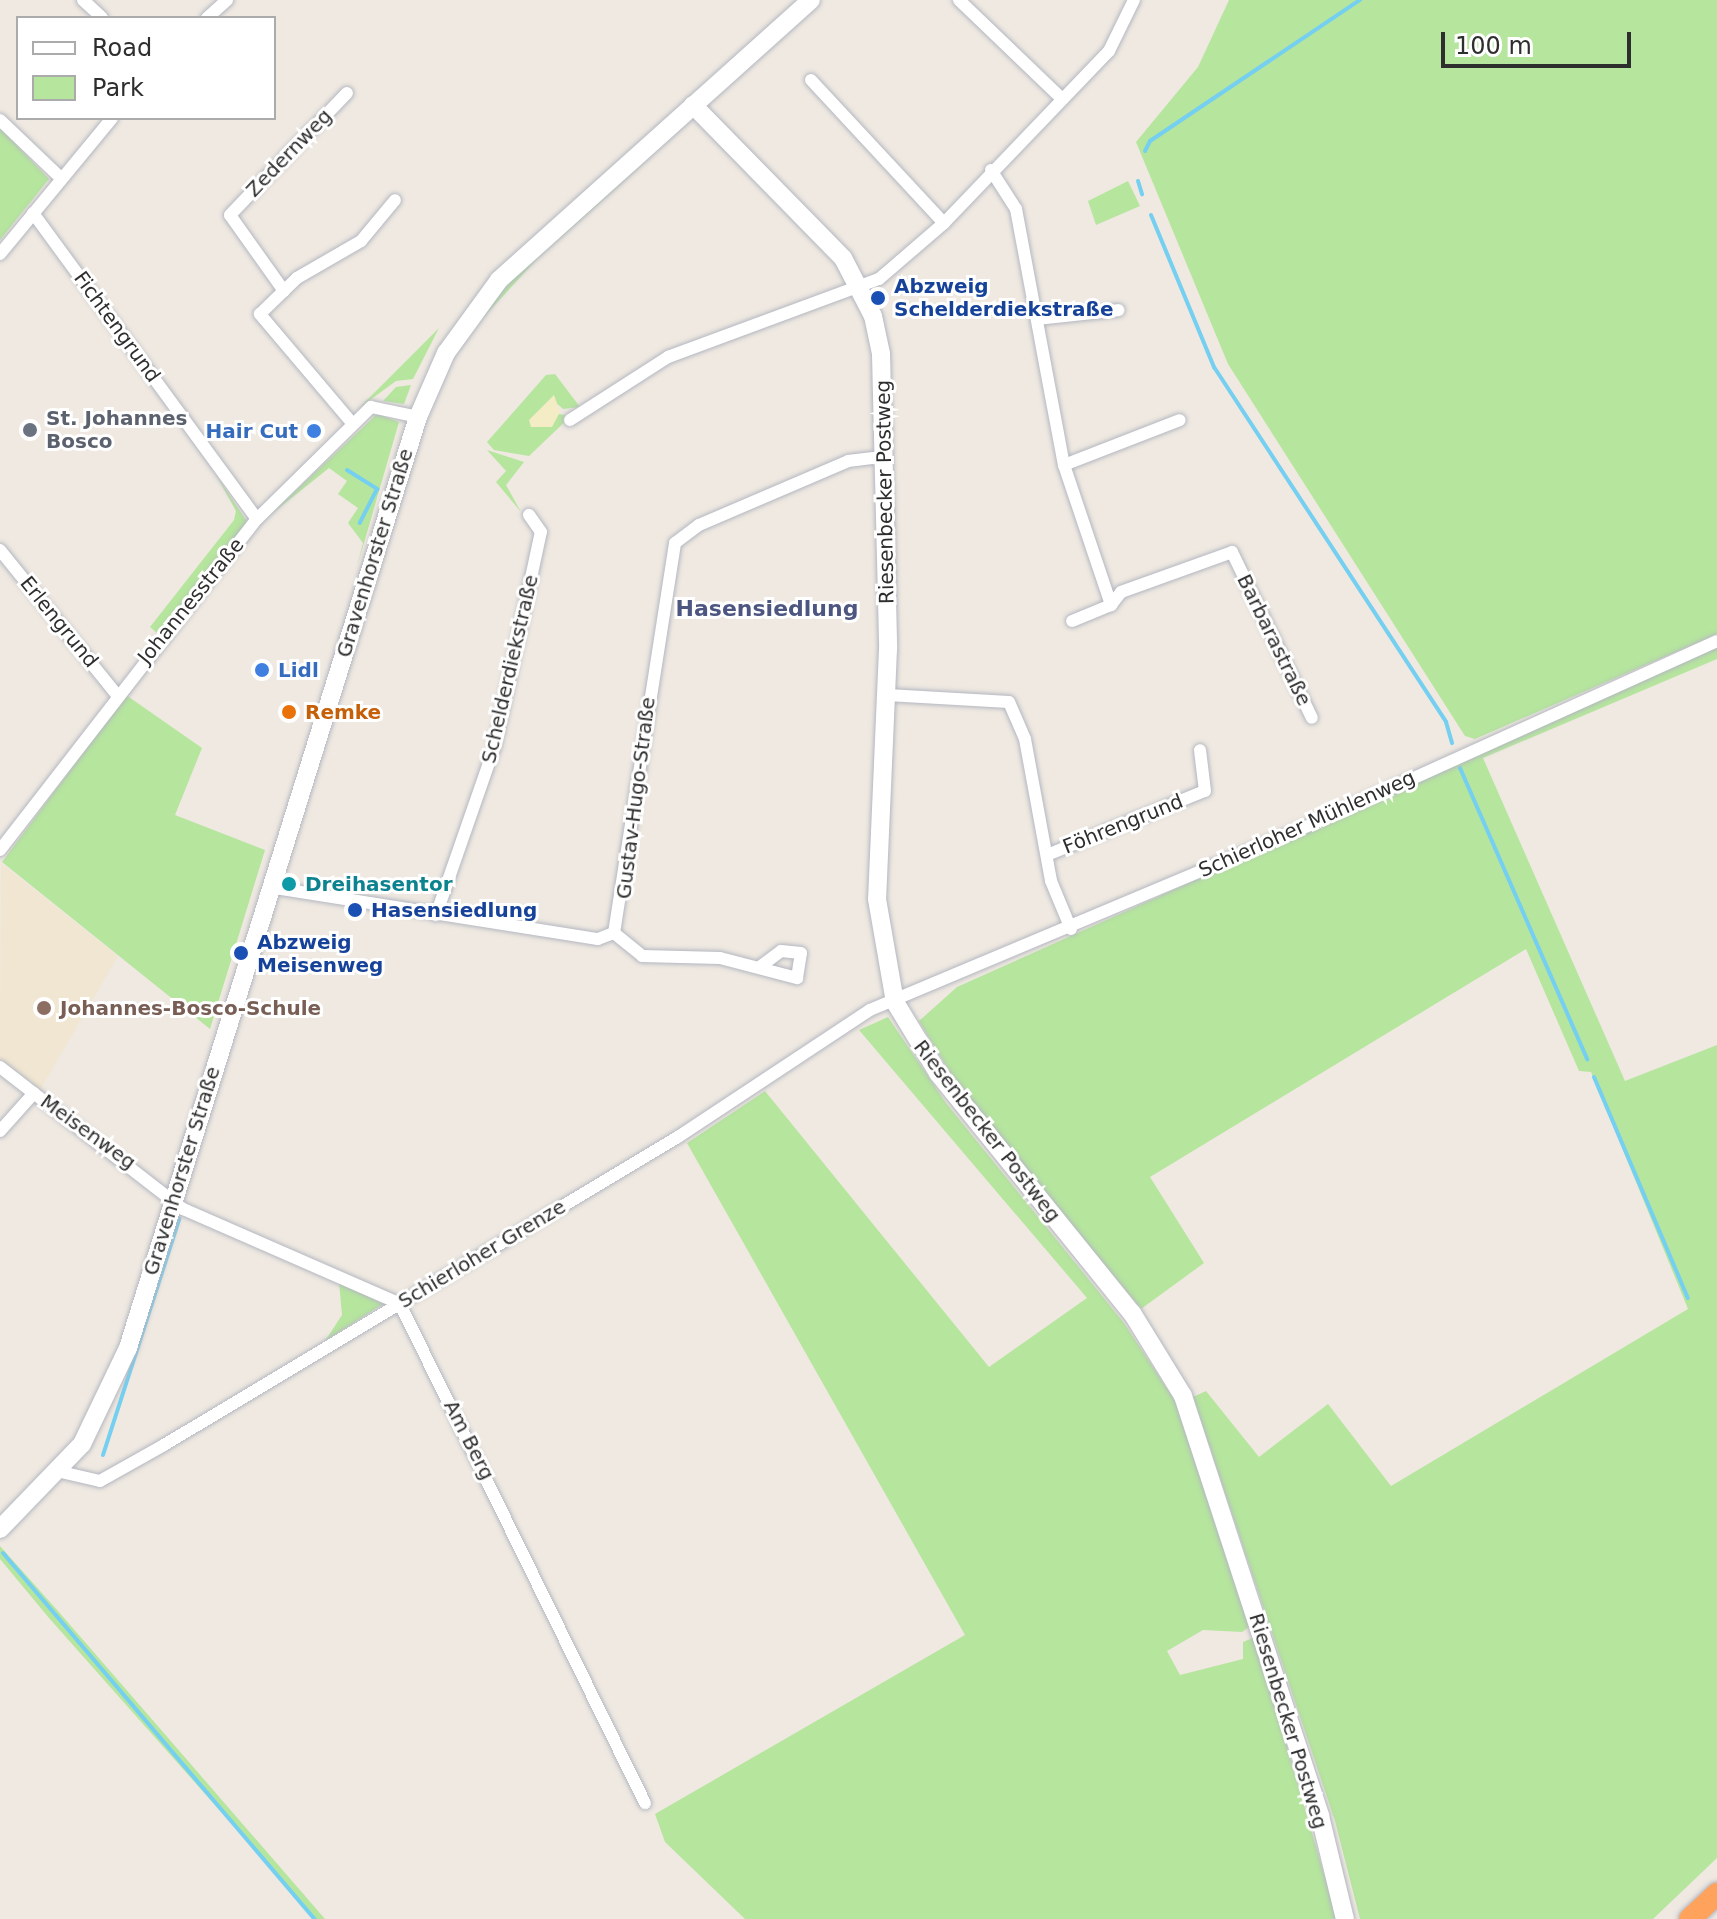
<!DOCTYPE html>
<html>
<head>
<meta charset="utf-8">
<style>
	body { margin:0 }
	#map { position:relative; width:1717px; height:1919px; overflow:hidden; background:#efe9e1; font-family:"DejaVu Sans",sans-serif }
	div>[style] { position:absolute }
	.education>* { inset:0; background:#f0e6d1 }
	.green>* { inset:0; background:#b6e59e }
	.sand>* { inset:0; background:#f3ecc5 }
	.stream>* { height:4px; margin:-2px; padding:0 2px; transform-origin:2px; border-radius:2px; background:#75cff0 }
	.roads { filter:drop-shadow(0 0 2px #b4b7c1) drop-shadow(0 0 2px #b4b7c1) }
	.street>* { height:12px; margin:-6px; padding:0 6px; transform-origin:6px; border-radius:6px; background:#fff }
	.secondary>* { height:18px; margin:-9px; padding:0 9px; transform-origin:9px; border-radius:9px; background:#fff }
	.highway>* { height:22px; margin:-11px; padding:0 11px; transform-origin:11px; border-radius:11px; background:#ffa35c }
	.dots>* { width:22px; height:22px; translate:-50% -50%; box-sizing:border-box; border:4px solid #fff; border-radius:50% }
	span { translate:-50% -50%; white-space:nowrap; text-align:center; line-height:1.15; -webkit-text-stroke:6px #fff; paint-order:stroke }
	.street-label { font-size:20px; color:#2e2e2e }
	.transit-label { font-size:20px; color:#164399; font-weight:700 }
	.left { translate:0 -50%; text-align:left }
	.worship-label { font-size:20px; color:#5b616d; font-weight:700 }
	.shop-label { font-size:20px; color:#366cbe; font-weight:700 }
	.right { translate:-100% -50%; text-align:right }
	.food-label { font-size:20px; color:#c56008; font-weight:700 }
	.culture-label { font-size:20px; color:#0d838f; font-weight:700 }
	.education-label { font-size:20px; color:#785e54; font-weight:700 }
	.neighbourhood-label { font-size:22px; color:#4d5680; font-weight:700 }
	.legend { position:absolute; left:16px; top:16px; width:260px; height:104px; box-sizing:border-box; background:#fff; border:2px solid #ababab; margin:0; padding:10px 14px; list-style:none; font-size:24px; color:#2e2e2e }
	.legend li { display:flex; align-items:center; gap:16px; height:40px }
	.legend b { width:40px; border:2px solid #ababab }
	.scale { position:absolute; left:1441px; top:32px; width:190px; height:36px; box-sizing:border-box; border:4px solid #2e2e2e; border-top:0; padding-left:10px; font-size:24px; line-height:28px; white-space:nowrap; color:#2e2e2e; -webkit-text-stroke:6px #fff; paint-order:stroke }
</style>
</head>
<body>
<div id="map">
	<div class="education">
		<i style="clip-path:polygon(1px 863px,118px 956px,40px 1090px,0 1060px)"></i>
	</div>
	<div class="green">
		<i style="clip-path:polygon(1229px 0,1717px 0,1717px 634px,1475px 739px,1465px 736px,1228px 364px,1136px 142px,1198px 67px)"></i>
		<i style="clip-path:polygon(0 128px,49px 179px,0 240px)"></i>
		<i style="clip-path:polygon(651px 157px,538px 258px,469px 333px,520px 270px)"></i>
		<i style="clip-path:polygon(1128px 181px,1140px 206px,1096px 225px,1088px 201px)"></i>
		<i style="clip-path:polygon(439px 328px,413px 379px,396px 381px,359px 408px)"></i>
		<i style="clip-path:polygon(555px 374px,580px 407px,563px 409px,554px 401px,559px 414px,571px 416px,529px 456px,494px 450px,487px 442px,546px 375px)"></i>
		<i style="clip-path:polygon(411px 385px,404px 404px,383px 401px,396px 387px)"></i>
		<i style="clip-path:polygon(377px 414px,399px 422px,357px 567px,363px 543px,348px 523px,358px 508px,338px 494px,347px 481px,329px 468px,269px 516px)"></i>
		<i style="clip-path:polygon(487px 450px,524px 462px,506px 485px,521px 512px,496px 482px,506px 471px)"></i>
		<i style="clip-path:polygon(216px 475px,248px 523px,158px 634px,150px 627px,234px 520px,236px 511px)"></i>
		<i style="clip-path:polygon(1717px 646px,1717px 659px,1483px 758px,1625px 1081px,1717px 1045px,1717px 1858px,1653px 1919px,1360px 1919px,1335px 1821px,1193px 1397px,1206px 1391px,1259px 1457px,1328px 1404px,1391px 1486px,1688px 1309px,1591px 1072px,1579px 1071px,1526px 949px,1150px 1177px,1204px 1263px,1141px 1309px,964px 1095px,919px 1021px,957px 987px)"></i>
		<i style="clip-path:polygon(126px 695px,202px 748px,175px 815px,265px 850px,210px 1029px,2px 862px)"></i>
		<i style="clip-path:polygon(888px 1017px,946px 1103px,1124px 1323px,1179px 1407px,1252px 1625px,1242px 1632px,1203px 1630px,1167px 1651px,1180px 1675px,1243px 1659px,1243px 1642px,1255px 1637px,1337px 1919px,745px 1919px,665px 1842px,655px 1814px,965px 1635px,687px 1143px,765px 1091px,989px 1367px,1087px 1298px,859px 1030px)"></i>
		<i style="clip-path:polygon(339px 1282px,383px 1304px,325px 1341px,342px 1315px)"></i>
		<i style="clip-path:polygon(0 1546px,58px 1611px,325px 1919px,316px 1919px,49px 1618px,0 1559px)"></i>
	</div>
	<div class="sand">
		<i style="clip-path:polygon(554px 395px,560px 412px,552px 427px,531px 427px,529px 420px)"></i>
	</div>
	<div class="stream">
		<i style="left:1145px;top:151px;width:11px;rotate:-63deg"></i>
		<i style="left:1150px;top:141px;width:253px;rotate:-33.9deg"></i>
		<i style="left:1138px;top:181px;width:14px;rotate:73deg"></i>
		<i style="left:1151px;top:215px;width:165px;rotate:67.5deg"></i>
		<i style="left:1214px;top:367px;width:424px;rotate:56.8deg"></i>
		<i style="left:1446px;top:722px;width:22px;rotate:74deg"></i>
		<i style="left:347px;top:470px;width:36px;rotate:32deg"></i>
		<i style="left:377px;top:489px;width:38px;rotate:117deg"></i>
		<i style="left:1460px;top:768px;width:318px;rotate:66.4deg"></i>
		<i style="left:1594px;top:1077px;width:240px;rotate:67deg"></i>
		<i style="left:103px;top:1455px;width:248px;rotate:-72.1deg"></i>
		<i style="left:3px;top:1553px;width:481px;rotate:49.6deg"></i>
	</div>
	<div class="roads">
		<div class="street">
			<i style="left:83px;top:0;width:26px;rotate:43deg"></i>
			<i style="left:959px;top:0;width:140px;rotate:43.8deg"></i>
			<i style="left:207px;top:18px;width:27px;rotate:-42deg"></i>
			<i style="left:811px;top:80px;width:195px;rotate:47.1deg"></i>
			<i style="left:0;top:120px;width:84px;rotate:43.6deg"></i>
			<i style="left:991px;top:170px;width:46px;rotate:57.3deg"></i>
			<i style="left:1016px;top:209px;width:260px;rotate:79.4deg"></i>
			<i style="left:1064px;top:465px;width:148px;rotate:71.4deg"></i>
			<i style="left:1111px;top:605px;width:42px;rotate:157.7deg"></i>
			<i style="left:33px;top:213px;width:379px;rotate:53.8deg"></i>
			<i style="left:0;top:254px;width:176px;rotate:-50.5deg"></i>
			<i style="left:284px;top:291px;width:93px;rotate:-125.4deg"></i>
			<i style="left:230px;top:215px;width:169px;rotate:-46.2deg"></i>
			<i style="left:1038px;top:319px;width:81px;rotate:-6.3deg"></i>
			<i style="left:570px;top:420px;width:117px;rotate:-32.7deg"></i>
			<i style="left:668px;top:357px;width:225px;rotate:-20.3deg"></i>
			<i style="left:879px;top:279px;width:86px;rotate:-40.7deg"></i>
			<i style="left:944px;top:223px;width:238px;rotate:-46.2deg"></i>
			<i style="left:1109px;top:51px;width:57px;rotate:-63.9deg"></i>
			<i style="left:352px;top:423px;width:143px;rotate:-130.2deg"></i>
			<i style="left:260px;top:314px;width:52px;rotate:-44.2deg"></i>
			<i style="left:297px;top:278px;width:74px;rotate:-30deg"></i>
			<i style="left:361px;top:241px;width:53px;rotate:-50.3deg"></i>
			<i style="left:1064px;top:465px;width:124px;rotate:-21.2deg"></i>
			<i style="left:0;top:550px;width:186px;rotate:51.1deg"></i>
			<i style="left:1111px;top:605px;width:16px;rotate:-52deg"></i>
			<i style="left:1121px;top:592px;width:118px;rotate:-19.8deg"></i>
			<i style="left:1232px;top:552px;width:184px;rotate:64.3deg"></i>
			<i style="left:887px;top:695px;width:122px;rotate:3.3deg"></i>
			<i style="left:1009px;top:702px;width:40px;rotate:66.6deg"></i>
			<i style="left:1025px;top:739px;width:144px;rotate:79.6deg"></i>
			<i style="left:1051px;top:881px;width:52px;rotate:67.4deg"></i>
			<i style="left:0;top:850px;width:419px;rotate:-52.2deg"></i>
			<i style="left:257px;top:519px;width:160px;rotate:-44.5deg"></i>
			<i style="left:371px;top:407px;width:48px;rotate:12deg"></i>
			<i style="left:1047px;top:855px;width:170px;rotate:-22.1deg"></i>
			<i style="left:1205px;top:791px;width:41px;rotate:-97deg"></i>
			<i style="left:269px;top:887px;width:333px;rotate:9deg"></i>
			<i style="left:598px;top:939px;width:17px;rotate:-21deg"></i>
			<i style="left:614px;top:933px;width:395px;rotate:-81.1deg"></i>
			<i style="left:675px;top:543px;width:30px;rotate:-37deg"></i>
			<i style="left:699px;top:525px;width:162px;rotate:-23.2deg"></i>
			<i style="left:848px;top:461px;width:38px;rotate:-7deg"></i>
			<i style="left:436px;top:915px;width:179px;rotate:-70.8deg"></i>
			<i style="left:495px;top:746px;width:219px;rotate:-77.9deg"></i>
			<i style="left:541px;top:532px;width:21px;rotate:-125deg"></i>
			<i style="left:614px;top:933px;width:36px;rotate:39deg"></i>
			<i style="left:642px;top:956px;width:78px;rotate:1.5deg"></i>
			<i style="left:720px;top:958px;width:80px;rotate:14.6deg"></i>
			<i style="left:797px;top:978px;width:25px;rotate:-81deg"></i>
			<i style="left:801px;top:953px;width:20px;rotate:-174deg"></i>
			<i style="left:781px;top:951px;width:26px;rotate:143deg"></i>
			<i style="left:0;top:1067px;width:232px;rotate:37.8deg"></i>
			<i style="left:183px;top:1209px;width:237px;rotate:23.6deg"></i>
			<i style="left:400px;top:1304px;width:556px;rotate:63.85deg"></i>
			<i style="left:0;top:1131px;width:51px;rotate:-48.2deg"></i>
			<i style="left:61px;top:1472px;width:40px;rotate:13deg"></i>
			<i style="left:100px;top:1481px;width:73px;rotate:-29.4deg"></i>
			<i style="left:164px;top:1445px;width:599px;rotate:-30.93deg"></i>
			<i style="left:678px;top:1137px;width:230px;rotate:-33.5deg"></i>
			<i style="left:870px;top:1010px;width:480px;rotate:-22.8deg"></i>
			<i style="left:1312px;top:824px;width:444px;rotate:-24.3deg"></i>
		</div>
		<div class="secondary">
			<i style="left:693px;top:105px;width:214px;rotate:45.6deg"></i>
			<i style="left:843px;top:258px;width:65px;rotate:62.7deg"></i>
			<i style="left:873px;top:316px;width:39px;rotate:78deg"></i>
			<i style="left:881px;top:354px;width:295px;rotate:88.6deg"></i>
			<i style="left:888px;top:649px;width:250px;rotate:92.5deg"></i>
			<i style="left:877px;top:899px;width:105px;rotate:80.1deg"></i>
			<i style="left:895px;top:1002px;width:83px;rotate:58.8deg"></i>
			<i style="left:938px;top:1073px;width:309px;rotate:51.1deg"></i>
			<i style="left:1132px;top:1313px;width:97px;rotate:58.4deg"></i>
			<i style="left:1183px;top:1396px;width:442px;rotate:71.9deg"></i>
			<i style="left:1320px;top:1816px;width:106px;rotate:76.4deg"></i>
			<i style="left:0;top:1529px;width:118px;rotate:-46deg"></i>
			<i style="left:82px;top:1444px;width:106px;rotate:-64.4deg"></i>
			<i style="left:128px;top:1348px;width:975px;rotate:-72.7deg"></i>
			<i style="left:418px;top:417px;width:70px;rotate:-66.4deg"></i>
			<i style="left:446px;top:353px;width:90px;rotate:-54deg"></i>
			<i style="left:499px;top:280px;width:419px;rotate:-41.9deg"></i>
		</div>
		<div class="highway">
			<i style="left:1690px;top:1919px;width:37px;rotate:-43deg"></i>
		</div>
	</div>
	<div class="dots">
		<i style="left:878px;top:298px;background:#1a4fb4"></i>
		<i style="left:30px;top:430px;background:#6b7280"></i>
		<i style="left:314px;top:431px;background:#3f7fe0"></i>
		<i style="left:262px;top:670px;background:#3f7fe0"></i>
		<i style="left:289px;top:712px;background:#e8710a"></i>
		<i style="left:289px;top:884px;background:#0f9aa8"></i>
		<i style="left:355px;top:910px;background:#1a4fb4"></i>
		<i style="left:241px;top:953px;background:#1a4fb4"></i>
		<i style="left:44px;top:1008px;background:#8d6e63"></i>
	</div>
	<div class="street-label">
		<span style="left:289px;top:153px;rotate:-46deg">Zedernweg</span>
		<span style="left:117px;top:327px;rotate:54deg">Fichtengrund</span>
		<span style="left:885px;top:492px;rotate:-91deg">Riesenbecker Postweg</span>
		<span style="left:375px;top:553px;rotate:-73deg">Gravenhorster Straße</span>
		<span style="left:191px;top:601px;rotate:-51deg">Johannesstraße</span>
		<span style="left:59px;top:622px;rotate:51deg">Erlengrund</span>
		<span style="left:1274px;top:640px;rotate:64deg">Barbarastraße</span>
		<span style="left:510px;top:669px;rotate:-77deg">Schelderdiekstraße</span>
		<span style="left:636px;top:798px;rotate:-83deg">Gustav-Hugo-Straße</span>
		<span style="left:1123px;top:824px;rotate:-22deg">Föhrengrund</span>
		<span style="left:1307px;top:824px;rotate:-24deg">Schierloher Mühlenweg</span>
		<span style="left:987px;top:1131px;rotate:52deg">Riesenbecker Postweg</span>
		<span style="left:88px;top:1132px;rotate:36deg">Meisenweg</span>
		<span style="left:182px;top:1171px;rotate:-73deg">Gravenhorster Straße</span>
		<span style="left:482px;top:1254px;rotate:-31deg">Schierloher Grenze</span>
		<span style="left:469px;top:1440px;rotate:63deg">Am Berg</span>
		<span style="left:1288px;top:1721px;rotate:73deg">Riesenbecker Postweg</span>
	</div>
	<div class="transit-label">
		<span class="left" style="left:894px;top:298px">Abzweig<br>Schelderdiekstraße</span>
		<span class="left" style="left:371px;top:910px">Hasensiedlung</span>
		<span class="left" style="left:257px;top:954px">Abzweig<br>Meisenweg</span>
	</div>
	<div class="worship-label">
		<span class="left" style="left:46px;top:430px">St. Johannes<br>Bosco</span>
	</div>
	<div class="shop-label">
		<span class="right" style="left:298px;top:431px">Hair Cut</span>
		<span class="left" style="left:278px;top:670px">Lidl</span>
	</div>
	<div class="food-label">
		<span class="left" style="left:305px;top:712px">Remke</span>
	</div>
	<div class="culture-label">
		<span class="left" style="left:305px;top:884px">Dreihasentor</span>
	</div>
	<div class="education-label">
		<span class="left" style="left:60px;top:1008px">Johannes-Bosco-Schule</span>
	</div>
	<div class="neighbourhood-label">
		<span style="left:767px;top:609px">Hasensiedlung</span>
	</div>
	<ul class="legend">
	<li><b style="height:10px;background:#fff"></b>Road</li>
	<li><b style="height:22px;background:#b6e59e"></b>Park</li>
	</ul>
	<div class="scale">100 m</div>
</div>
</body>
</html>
